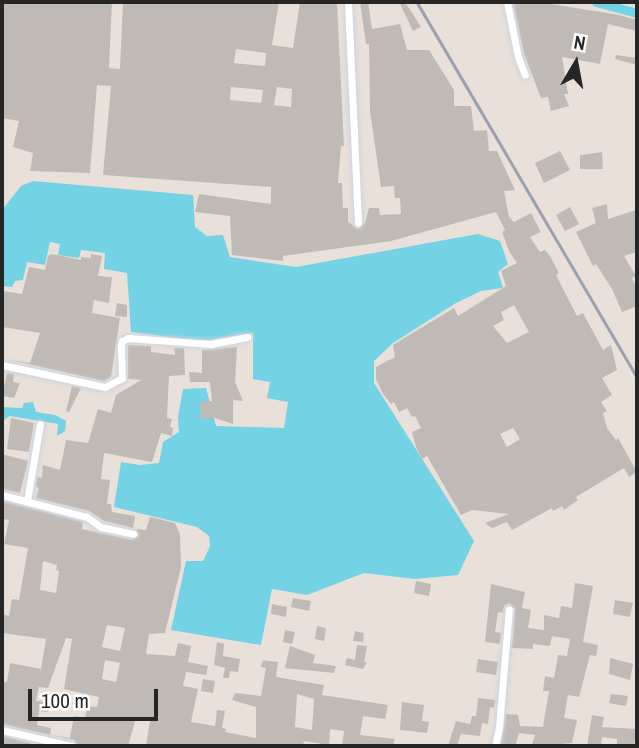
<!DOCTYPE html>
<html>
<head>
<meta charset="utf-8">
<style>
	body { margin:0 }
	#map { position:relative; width:639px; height:748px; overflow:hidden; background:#e8e0d9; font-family:"Archivo Narrow",sans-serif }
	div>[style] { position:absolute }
	.water>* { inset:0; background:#73d2e3 }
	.canal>* { height:9px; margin:-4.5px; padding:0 4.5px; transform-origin:4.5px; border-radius:4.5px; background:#73d2e3 }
	.building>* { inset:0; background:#c0bab6 }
	.roads { filter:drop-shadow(0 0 2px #ced3df) drop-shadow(0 0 2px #ced3df) }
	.minor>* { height:7px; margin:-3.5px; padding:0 3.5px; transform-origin:3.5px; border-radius:3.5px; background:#fff }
	.rail>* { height:2.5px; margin:-1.25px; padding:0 1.25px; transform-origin:1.25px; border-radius:1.25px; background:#9ca1af }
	span { translate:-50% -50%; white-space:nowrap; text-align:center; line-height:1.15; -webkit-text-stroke:5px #fff; paint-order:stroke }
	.frame { position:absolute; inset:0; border:4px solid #262626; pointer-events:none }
	.north { position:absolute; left:541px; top:28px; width:70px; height:70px; -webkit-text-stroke:5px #fff; paint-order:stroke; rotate:10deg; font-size:19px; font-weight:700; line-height:28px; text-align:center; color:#262626 }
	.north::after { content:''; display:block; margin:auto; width:24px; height:32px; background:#262626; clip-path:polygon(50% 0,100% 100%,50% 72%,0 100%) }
	.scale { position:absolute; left:28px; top:689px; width:130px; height:32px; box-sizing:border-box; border:4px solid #262626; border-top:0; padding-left:9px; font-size:21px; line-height:24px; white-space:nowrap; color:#262626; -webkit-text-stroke:5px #fff; paint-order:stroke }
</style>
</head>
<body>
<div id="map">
	<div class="water">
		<i style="clip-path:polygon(33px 181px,193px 195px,195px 227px,207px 236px,223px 235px,230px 257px,296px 267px,478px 234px,500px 241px,508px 264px,498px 272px,503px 288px,481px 291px,456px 303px,393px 343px,374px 361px,374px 383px,474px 541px,458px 575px,415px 579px,364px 573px,307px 595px,272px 589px,261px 645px,171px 630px,186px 561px,203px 561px,210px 546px,209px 536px,197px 527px,114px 507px,121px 462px,140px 465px,159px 463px,163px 442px,179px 432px,178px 417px,183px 389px,206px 388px,216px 426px,284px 428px,288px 402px,267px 398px,270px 382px,253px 379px,253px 333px,200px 341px,131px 332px,127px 273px,104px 269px,105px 253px,81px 250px,79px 258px,58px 255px,60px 244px,50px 242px,45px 265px,27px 262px,23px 280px,15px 281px,12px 287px,2px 286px,2px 210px,21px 186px)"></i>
		<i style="clip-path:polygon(33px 402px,36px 412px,55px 415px,66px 421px,65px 431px,57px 436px,58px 424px,10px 416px,2px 421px,2px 407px,22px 408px,24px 403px)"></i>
	</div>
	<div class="canal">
		<i style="left:596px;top:2px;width:42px;rotate:15deg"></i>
	</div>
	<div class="building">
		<i style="clip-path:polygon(evenodd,2px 2px,112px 2px,109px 68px,120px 69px,123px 2px,279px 2px,272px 45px,293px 48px,300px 2px,337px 2px,344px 146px,341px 146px,338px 183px,342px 183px,343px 208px,348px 208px,348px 222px,358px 229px,365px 223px,369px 208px,379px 208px,380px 215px,401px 214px,400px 198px,395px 198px,394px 186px,381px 187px,370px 111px,369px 44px,366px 44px,360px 2px,368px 2px,372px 29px,400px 24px,407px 50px,429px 50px,454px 90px,454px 106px,471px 106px,474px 131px,487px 130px,489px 151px,497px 151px,515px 190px,504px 191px,509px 217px,514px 222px,531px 213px,541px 232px,530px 237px,540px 252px,545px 250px,550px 256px,559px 273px,556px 275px,577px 316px,583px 313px,603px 350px,611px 345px,617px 370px,602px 378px,612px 395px,601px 402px,607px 411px,603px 413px,607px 428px,616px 440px,618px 438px,637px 472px,629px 477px,624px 468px,576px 497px,578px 500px,564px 510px,562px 506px,553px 511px,552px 508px,512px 530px,507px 522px,492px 528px,485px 523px,509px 514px,472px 510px,461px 515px,427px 456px,422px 459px,416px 447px,412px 432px,421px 428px,415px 416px,412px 417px,407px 408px,399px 412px,394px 402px,391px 404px,383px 394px,376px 379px,376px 367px,395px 357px,393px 345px,454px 308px,458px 316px,506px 286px,501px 271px,517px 263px,509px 251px,502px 232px,505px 230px,496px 212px,391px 241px,283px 256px,283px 261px,232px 255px,230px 216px,195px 212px,199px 194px,271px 204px,271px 187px,103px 175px,111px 86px,97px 85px,90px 173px,30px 171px,33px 153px,13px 147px,19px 121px,2px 118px,2px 2px,236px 49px,266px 53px,265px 66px,234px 63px,236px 49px,2px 2px,231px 87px,263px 90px,261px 103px,230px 100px,231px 87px,2px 2px,277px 87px,292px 89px,291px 107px,274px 105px,277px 87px,2px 2px,514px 305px,529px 332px,507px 343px,493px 326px,504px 320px,501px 312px,514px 305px,2px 2px,513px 428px,520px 439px,507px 447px,500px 434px,513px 428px)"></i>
		<i style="clip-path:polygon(399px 2px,407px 5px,421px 27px,413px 31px)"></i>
		<i style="clip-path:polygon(513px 2px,539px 2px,619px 15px,637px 20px,637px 31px,608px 24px,600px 64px,562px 57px,568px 94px,564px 94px,569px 106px,551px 111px,548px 97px,541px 98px,524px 54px)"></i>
		<i style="clip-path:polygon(616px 55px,637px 58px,637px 65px,615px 59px)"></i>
		<i style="clip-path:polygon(560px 151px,570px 170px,544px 183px,535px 163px)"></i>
		<i style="clip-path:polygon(602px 152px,603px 169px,580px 169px,580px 155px)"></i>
		<i style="clip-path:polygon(607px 204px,608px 219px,636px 210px,637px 252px,624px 256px,636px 276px,632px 278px,637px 289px,637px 306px,622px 312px,612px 289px,596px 264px,593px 266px,576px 232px,596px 223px,592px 208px)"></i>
		<i style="clip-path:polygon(570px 207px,579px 224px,565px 231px,556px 215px)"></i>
		<i style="clip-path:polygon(52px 254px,81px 260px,81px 257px,91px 258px,91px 254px,102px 256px,98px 276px,112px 277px,109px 303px,94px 300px,92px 313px,120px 318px,111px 377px,104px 381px,10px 360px,30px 363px,40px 333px,2px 327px,3px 291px,22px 294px,29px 267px,45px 270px,48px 256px)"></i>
		<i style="clip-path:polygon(117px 303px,127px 305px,127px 317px,115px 316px)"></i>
		<i style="clip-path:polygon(128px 345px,151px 346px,151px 352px,175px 355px,174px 348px,184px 348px,185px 375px,169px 376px,167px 418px,172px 419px,170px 427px,173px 428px,172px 436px,161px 433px,152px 462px,104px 453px,101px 479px,110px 480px,107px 504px,111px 504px,112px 512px,135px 516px,133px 528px,104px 521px,89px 511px,36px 498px,39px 488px,36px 487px,37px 477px,42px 478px,43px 465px,60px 470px,66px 440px,88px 443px,98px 409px,111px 413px,116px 395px,141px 380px,128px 379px)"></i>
		<i style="clip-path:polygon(237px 347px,235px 382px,243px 401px,233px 400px,233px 424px,215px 418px,201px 419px,200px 402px,212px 401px,210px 382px,190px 382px,189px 372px,202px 373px,202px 350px)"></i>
		<i style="clip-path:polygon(7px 373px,14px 374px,13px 382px,20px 383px,14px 398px,2px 396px)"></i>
		<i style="clip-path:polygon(72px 386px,81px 388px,69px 412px,66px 411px)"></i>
		<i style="clip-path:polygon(11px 418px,34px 423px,29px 452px,7px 449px)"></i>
		<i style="clip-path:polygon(2px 454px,28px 461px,20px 493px,2px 489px)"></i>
		<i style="clip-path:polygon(evenodd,2px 501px,83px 522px,82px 529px,132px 540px,139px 536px,136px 529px,146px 530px,150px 517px,175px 523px,180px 534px,181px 567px,165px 633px,149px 634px,146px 654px,175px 656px,178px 643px,191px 646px,188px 662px,208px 666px,206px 675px,186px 672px,183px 686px,198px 689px,191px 722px,215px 726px,217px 710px,225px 711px,222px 728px,226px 729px,225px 732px,256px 738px,256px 707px,232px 700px,235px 693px,261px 696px,266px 668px,261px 667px,263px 660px,278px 662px,276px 677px,324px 685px,322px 695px,388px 705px,385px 719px,363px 716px,360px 735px,395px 739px,393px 746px,342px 746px,344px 731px,330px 729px,329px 745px,304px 741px,303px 746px,146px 746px,150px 721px,136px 718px,128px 746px,78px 746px,74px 740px,51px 735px,70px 738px,74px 716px,85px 718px,87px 706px,97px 707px,99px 697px,64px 689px,72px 639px,66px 638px,48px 688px,39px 687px,36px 701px,49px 702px,48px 712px,39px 711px,37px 725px,51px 728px,50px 735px,2px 724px,2px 682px,7px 682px,10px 663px,41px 669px,46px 639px,2px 633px,2px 614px,9px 616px,12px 599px,19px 600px,28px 548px,4px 544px,9px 520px,2px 519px,2px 501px,43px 561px,57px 565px,56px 570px,59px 571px,56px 593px,40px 590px,43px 561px,2px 501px,107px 625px,125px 628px,120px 651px,102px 647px,107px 625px,2px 501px,105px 660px,120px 663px,116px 682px,102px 679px,105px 660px,2px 501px,297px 694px,314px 699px,312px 730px,295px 727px,297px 694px)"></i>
		<i style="clip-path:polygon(416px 581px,431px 584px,429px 596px,414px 593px)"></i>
		<i style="clip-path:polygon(575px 583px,593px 586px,583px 642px,598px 645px,596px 656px,590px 655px,579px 697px,568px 695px,564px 718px,577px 720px,572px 743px,537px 746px,532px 744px,535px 735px,519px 733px,515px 746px,501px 746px,506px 714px,518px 715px,520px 726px,543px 727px,549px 691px,543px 691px,545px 676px,554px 678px,558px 655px,567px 656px,570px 639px,552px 636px,550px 646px,533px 644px,533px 649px,512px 648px,515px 609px,509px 603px,504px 606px,503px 613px,498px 612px,495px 632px,501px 633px,500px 644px,485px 642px,491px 584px,525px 592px,522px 608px,531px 610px,528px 628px,544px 630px,544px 615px,559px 618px,561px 606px,572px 608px)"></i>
		<i style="clip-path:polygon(293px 598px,311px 601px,309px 611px,291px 607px)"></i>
		<i style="clip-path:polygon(615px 600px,633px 603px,630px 617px,613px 614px)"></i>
		<i style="clip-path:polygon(272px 604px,287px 607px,286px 617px,271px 614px)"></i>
		<i style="clip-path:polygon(317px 626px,326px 628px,324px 641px,315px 639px)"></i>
		<i style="clip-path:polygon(285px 630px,295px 632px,292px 644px,283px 642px)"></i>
		<i style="clip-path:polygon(355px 631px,364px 633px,363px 642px,353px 641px)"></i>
		<i style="clip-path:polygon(217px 642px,224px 644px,223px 656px,240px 659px,238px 672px,230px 671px,229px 678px,223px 678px,225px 668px,214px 665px)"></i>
		<i style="clip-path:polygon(357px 645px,367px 646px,364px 662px,367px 662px,363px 669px,345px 665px,347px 658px,355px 660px)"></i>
		<i style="clip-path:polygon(290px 646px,315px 655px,313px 663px,336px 666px,334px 673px,285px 668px)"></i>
		<i style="clip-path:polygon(610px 658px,633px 664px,630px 680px,609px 674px)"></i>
		<i style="clip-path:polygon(478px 659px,498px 662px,496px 675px,476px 672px)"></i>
		<i style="clip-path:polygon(203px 679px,215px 681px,213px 693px,201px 691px)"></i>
		<i style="clip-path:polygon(611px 694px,628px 696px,626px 706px,609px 703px)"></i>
		<i style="clip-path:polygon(478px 698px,495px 700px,494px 708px,490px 707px,488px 724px,482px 723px,480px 736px,461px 734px,457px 746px,448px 746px,456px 721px,470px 724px,472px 716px,476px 716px)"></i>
		<i style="clip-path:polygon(402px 702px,424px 705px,422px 721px,429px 722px,427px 733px,400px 730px)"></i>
		<i style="clip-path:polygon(592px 715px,604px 717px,602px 727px,636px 729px,634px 746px,617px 744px,617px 739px,602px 737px,601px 746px,587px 746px)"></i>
		<i style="clip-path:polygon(2px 736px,30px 743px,30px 746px,2px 746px)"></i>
	</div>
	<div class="roads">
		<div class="minor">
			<i style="left:348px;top:2px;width:221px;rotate:87.4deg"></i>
			<i style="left:507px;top:2px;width:56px;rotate:78.7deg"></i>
			<i style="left:518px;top:57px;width:19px;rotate:69deg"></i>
			<i style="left:2px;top:365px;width:105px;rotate:12.1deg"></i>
			<i style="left:105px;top:387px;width:19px;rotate:-28deg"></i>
			<i style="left:122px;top:378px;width:32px;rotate:-92deg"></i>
			<i style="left:121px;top:346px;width:5px;rotate:-79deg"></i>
			<i style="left:122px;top:341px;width:7px;rotate:-27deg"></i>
			<i style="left:128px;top:338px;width:83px;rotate:4.1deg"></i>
			<i style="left:211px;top:344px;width:37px;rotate:-11deg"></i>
			<i style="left:2px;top:495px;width:88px;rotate:14.5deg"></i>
			<i style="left:87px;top:517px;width:17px;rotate:36deg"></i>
			<i style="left:101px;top:527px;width:33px;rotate:12deg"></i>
			<i style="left:27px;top:501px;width:78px;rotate:-80.4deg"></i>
			<i style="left:2px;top:730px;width:72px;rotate:12.9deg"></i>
			<i style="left:495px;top:746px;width:19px;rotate:-78deg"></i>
			<i style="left:499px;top:727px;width:118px;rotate:-85.2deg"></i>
		</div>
	</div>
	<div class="rail">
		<i style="left:417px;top:2px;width:435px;rotate:59.6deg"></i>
	</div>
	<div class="frame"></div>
	<div class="north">N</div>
	<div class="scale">100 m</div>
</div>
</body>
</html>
